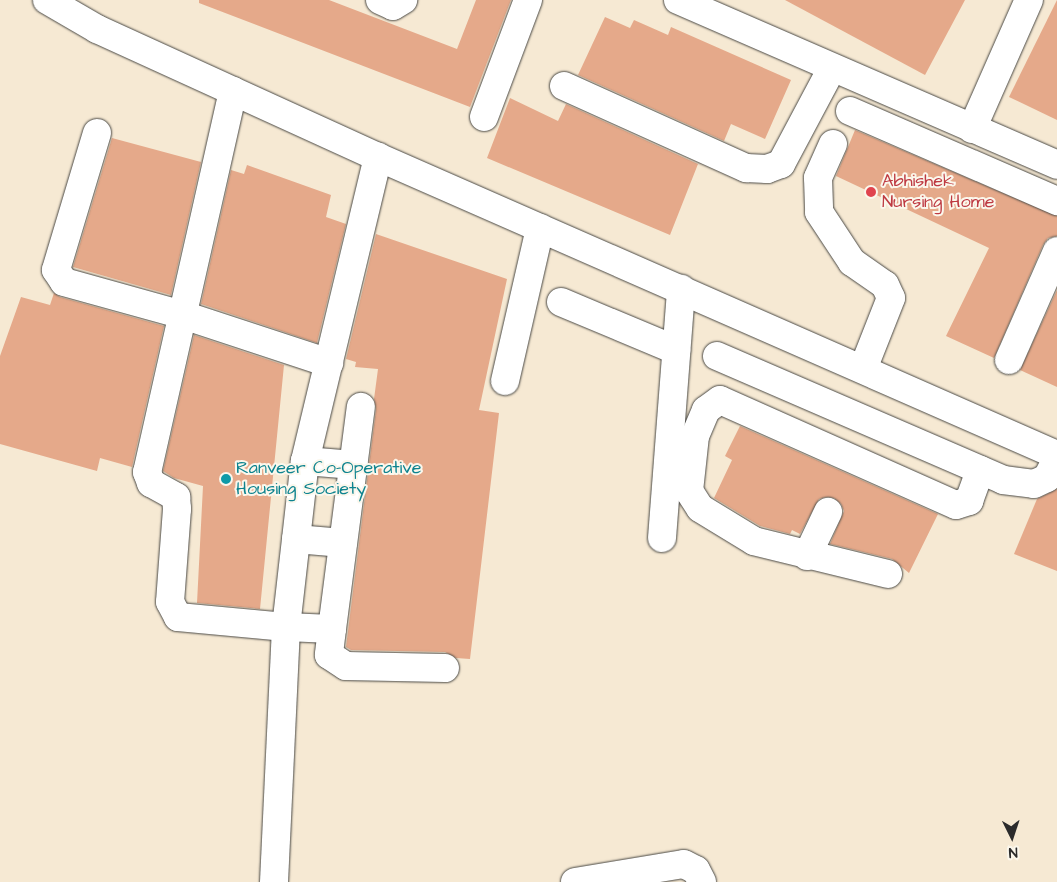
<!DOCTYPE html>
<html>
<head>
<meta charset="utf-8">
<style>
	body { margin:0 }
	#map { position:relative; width:1057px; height:882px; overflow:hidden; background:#f6e9d3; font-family:"Architects Daughter",sans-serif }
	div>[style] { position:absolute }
	.building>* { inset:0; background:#e5a98a }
	.roads { filter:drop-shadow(0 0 1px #494844) drop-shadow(0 0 1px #494844) }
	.street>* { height:28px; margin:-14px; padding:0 14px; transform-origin:14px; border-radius:14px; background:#fff }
	.dots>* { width:14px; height:14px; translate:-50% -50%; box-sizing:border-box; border:2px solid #fbf7ec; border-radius:50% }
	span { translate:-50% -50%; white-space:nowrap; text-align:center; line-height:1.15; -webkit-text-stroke:4px #fbf7ec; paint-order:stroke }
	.health-label { font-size:18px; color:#be3a42 }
	.left { translate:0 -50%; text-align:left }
	.culture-label { font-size:18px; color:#0d838f }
	.north { position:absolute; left:987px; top:812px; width:50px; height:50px; -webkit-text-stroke:4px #fbf7ec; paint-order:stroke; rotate:176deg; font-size:14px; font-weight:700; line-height:20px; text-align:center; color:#2b2b2b }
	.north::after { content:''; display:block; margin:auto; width:18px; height:22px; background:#2b2b2b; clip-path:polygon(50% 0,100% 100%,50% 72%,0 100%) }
</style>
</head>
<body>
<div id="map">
	<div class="building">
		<i style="clip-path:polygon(199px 0,329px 0,457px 49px,476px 0,511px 0,470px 107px,199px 3px)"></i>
		<i style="clip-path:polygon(785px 0,965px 0,925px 75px)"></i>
		<i style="clip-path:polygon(1057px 0,1057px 120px,1009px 97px)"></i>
		<i style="clip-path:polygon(605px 17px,630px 28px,634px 20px,668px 35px,671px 27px,791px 80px,765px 139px,731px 124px,724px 141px,578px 75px)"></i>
		<i style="clip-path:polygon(510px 98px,558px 121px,566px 104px,698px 164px,670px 235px,487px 158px)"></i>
		<i style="clip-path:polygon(855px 130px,1057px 216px,1057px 236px,1048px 238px,1043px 245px,994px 358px,946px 336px,989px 248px,836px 176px)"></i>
		<i style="clip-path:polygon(112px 138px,201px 162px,171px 295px,73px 267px)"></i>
		<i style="clip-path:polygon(247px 165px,331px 195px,326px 217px,346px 224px,317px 343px,201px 304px,231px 170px,244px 174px)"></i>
		<i style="clip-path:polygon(376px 234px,507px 279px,479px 410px,499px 413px,470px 659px,456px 658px,445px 652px,351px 650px,346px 647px,376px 409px,374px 399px,378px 369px,355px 367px,356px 362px,346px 359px)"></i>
		<i style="clip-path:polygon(1057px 290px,1057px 387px,1020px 370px)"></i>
		<i style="clip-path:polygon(54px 293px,60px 297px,164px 326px,132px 467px,100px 458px,97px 471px,0 444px,0 356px,21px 297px,50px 305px)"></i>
		<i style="clip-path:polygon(194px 335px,284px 365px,260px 609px,197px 603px,203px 486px,174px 478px,163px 471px)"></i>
		<i style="clip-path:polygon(740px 426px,938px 514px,909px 573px,892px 559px,830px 544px,844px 511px,841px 504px,834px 498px,826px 497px,819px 499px,800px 534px,792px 530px,790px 534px,760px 526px,714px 498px,732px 460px,725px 456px)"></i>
		<i style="clip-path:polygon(1057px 489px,1057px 571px,1014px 554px,1037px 499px)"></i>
	</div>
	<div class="roads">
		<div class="street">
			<i style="left:47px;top:0;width:58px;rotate:30.1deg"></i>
			<i style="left:97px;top:29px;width:309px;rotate:24.5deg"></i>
			<i style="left:378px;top:157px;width:742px;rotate:23.7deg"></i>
			<i style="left:380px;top:0;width:14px;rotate:25deg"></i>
			<i style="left:393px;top:6px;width:12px;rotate:-31deg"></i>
			<i style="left:678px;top:0;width:413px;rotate:23.5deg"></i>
			<i style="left:564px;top:86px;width:200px;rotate:24.3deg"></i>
			<i style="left:746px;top:168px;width:21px;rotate:3deg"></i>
			<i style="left:767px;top:169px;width:15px;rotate:-20deg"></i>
			<i style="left:781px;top:164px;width:109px;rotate:-62deg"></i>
			<i style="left:233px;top:91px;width:391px;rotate:102.7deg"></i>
			<i style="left:147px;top:472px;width:12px;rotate:70deg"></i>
			<i style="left:151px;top:483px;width:29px;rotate:29deg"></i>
			<i style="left:176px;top:497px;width:12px;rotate:85deg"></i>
			<i style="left:177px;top:509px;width:93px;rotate:94.3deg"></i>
			<i style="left:170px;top:602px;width:17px;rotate:62deg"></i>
			<i style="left:178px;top:617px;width:108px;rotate:5.3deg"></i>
			<i style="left:286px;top:627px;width:46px;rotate:2.5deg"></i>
			<i style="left:332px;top:629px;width:26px;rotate:97deg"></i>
			<i style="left:329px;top:655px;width:20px;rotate:33deg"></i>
			<i style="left:346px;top:666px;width:99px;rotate:1.2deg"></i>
			<i style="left:850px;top:111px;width:226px;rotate:23.5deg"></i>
			<i style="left:484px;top:117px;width:125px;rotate:-69.4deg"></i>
			<i style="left:972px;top:129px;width:141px;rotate:-66.2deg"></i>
			<i style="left:97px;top:133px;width:143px;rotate:106.7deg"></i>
			<i style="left:56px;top:270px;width:14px;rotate:56deg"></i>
			<i style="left:64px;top:282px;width:123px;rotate:15.5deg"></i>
			<i style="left:183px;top:315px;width:154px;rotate:18.2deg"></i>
			<i style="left:833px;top:144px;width:37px;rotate:114deg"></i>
			<i style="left:818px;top:178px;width:34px;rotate:88deg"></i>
			<i style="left:819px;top:212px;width:60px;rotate:56.6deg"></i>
			<i style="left:852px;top:262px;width:40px;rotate:34.9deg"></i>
			<i style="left:885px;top:285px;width:14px;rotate:65deg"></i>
			<i style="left:891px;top:298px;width:76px;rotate:111.5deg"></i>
			<i style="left:561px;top:302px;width:125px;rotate:22.7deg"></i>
			<i style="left:717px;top:356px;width:312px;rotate:23.4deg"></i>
			<i style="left:1003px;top:480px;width:31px;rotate:7deg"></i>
			<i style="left:1034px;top:484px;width:14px;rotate:-25deg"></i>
			<i style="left:1047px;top:478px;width:22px;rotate:-63deg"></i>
			<i style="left:1009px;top:360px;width:119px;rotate:-66.2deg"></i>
			<i style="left:505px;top:381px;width:157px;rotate:-77.1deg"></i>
			<i style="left:305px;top:461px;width:49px;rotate:4.7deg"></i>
			<i style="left:662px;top:538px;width:250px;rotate:-85.6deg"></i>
			<i style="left:296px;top:539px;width:47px;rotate:4.9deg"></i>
			<i style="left:807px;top:556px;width:49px;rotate:-64.5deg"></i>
			<i style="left:888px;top:574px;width:138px;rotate:-166.2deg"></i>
			<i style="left:754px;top:541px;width:63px;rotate:-148.6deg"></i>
			<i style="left:700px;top:508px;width:20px;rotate:-123deg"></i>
			<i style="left:689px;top:491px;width:55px;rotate:-83.8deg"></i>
			<i style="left:695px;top:436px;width:28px;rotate:-67deg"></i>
			<i style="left:706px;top:410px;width:17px;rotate:-36deg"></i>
			<i style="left:720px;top:400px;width:258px;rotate:24deg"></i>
			<i style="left:956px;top:505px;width:14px;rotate:-17deg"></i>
			<i style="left:969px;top:501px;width:33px;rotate:-70deg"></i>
			<i style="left:332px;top:629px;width:224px;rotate:-82.6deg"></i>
			<i style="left:274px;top:882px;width:255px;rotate:-87.3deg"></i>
			<i style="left:286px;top:627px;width:167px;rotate:-83.5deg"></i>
			<i style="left:305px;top:461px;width:313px;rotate:-76.5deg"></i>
			<i style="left:575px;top:882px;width:110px;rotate:-9.4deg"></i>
			<i style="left:684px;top:864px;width:13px;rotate:27deg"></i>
			<i style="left:696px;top:870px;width:13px;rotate:63deg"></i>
		</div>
	</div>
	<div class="dots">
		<i style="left:871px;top:192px;background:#e0444e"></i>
		<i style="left:226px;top:479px;background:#0f9aa8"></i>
	</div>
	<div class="health-label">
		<span class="left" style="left:882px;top:192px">Abhishek<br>Nursing Home</span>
	</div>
	<div class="culture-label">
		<span class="left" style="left:236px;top:479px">Ranveer Co-Operative<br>Housing Society</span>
	</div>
	<div class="north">N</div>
</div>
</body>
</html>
